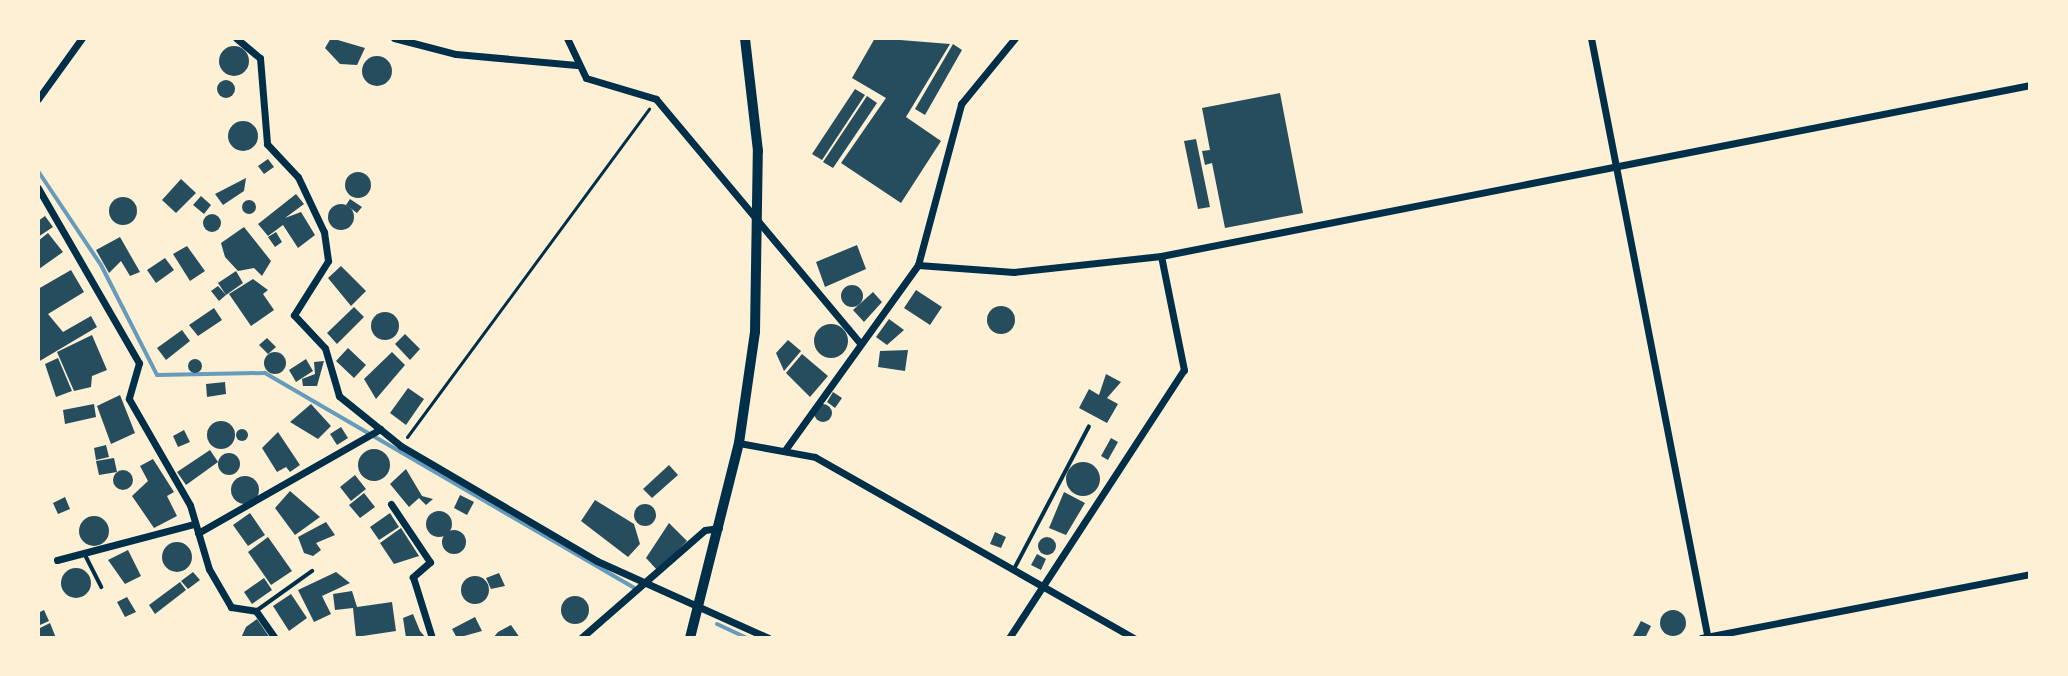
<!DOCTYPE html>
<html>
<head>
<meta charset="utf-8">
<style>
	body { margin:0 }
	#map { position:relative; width:2068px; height:676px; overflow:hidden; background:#fdf0d5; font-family:"DejaVu Sans",sans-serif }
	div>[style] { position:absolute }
	.stream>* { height:4px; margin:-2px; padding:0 2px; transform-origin:2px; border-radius:2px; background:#669bbc }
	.building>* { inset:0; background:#264d5e }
	.round { border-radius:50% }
	.path>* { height:3px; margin:-1.5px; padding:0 1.5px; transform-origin:1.5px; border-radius:1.5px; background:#003049 }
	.service>* { height:4px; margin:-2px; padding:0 2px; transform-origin:2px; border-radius:2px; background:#003049 }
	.minor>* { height:7px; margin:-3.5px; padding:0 3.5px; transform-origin:3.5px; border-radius:3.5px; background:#003049 }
	.secondary>* { height:10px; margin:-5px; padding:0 5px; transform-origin:5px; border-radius:5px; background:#003049 }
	span { translate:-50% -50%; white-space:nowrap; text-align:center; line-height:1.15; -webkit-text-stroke:8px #fdf0d5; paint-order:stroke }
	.frame { position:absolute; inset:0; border:40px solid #fdf0d5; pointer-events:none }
</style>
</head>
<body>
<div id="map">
	<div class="stream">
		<i style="left:38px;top:171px;width:113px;rotate:56.2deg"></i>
		<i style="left:101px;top:265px;width:123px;rotate:63deg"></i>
		<i style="left:157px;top:375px;width:108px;rotate:-1.1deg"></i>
		<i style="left:265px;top:373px;width:427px;rotate:30.2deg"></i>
		<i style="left:717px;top:624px;width:33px;rotate:25deg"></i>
	</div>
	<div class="building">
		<i style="clip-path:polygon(331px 38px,365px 48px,357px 65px,340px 64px,325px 48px)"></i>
		<i style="clip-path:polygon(875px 38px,950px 44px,906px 117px,941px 141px,901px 203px,841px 163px,886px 98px,852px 78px)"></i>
		<i style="clip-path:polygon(953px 44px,962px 50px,925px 115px,915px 109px)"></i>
		<i class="round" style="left:219px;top:46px;width:30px;height:30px"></i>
		<i class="round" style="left:362px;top:56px;width:30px;height:30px"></i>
		<i class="round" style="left:217px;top:80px;width:18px;height:18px"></i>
		<i style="clip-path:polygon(855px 89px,865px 95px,822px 160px,812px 154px)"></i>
		<i style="clip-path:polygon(1280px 93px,1303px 213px,1225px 228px,1212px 163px,1205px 165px,1202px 151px,1210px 150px,1202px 108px)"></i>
		<i style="clip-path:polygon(867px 96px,877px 103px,833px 168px,823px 162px)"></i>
		<i class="round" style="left:228px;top:121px;width:30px;height:30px"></i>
		<i style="clip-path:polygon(1196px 139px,1210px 207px,1198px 209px,1184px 141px)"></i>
		<i style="clip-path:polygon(268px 159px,274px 167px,264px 174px,258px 166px)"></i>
		<i class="round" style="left:345px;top:172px;width:26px;height:26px"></i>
		<i style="clip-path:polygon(246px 178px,244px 191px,223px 205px,215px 194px)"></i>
		<i style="clip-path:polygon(181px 179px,196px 193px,176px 213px,162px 200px)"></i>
		<i style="clip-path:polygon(296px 194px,304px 204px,285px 218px,301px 212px,315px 235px,298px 248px,283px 225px,268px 236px,258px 224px)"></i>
		<i style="clip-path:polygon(201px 196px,211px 205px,204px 214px,193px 205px)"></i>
		<i class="round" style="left:109px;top:197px;width:28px;height:28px"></i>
		<i style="clip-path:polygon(350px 199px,362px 207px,357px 213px,346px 205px)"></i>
		<i class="round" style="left:242px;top:200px;width:14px;height:14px"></i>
		<i class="round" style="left:328px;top:204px;width:26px;height:26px"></i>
		<i class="round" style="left:203px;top:214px;width:18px;height:18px"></i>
		<i style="clip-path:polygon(45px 216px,53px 227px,38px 237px,38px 221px)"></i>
		<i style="clip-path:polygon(244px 227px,271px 261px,262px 276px,254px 268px,238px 271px,225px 257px,221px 243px)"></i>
		<i style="clip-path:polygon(276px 232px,282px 242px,275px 247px,268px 237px)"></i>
		<i style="clip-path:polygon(48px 233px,63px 252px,39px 269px,38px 241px)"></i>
		<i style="clip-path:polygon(120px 237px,140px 272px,130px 276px,121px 261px,109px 273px,96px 250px)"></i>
		<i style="clip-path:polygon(857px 245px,866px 269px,825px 287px,816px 262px)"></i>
		<i style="clip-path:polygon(187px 246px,205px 271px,190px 281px,173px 254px)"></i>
		<i style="clip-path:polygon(165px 258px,174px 270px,156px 283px,147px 270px)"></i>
		<i style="clip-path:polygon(341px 266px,366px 291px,351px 306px,328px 278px)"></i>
		<i style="clip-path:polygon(71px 270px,84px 292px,48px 314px,63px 332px,91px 316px,97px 327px,38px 362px,38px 289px)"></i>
		<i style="clip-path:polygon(236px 271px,243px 283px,226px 295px,218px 283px)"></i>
		<i style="clip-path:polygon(253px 279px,268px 290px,263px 294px,274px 310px,251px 326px,229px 294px)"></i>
		<i class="round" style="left:841px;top:285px;width:22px;height:22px"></i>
		<i style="clip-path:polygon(218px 286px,226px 295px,219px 301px,211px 291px)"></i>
		<i style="clip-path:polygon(916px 290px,942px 307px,930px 325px,904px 308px)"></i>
		<i style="clip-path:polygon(873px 292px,882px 302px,864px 322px,853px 310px)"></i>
		<i class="round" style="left:987px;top:306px;width:28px;height:28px"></i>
		<i style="clip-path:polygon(354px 307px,364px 317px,337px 344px,327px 333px)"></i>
		<i style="clip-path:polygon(214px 308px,222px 320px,198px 336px,189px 325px)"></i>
		<i class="round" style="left:371px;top:312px;width:28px;height:28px"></i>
		<i style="clip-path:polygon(889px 319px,904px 330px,887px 345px,876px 337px)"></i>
		<i class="round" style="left:814px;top:324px;width:34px;height:34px"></i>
		<i style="clip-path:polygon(182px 330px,190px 341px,166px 360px,157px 348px)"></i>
		<i style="clip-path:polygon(405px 334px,420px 349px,410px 360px,395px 344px)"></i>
		<i style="clip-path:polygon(92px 335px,107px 370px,92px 376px,91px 387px,74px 391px,57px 352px)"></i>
		<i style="clip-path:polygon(267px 338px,276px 347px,268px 354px,259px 345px)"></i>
		<i style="clip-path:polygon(788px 340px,801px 351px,784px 371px,776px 353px)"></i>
		<i style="clip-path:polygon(348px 348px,366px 365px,354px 378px,336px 361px)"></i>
		<i style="clip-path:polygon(908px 350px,905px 371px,878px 367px,880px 351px)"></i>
		<i style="clip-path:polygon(392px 352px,405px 365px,376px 399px,364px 379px)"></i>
		<i class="round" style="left:264px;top:352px;width:22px;height:22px"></i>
		<i style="clip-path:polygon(802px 354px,828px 376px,810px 397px,786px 373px)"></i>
		<i style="clip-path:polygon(58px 358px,72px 391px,56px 397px,45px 364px)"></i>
		<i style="clip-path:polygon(306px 359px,313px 371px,296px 382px,289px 370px)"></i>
		<i class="round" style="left:188px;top:359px;width:14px;height:14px"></i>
		<i style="clip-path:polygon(324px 361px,317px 386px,303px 386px,302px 379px,315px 374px,314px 362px)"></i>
		<i style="clip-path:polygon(1106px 374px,1121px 382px,1107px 398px,1118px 404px,1107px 423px,1079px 408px,1089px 389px,1099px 395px)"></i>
		<i style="clip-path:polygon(225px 382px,226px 394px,207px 397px,206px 384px)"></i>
		<i style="clip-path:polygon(408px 388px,424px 399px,406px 425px,390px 413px)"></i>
		<i style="clip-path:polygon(833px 392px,842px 398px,835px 408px,827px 402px)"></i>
		<i style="clip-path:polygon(120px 395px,135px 433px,111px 444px,97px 406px)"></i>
		<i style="clip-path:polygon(94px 404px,96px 417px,65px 424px,63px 410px)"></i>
		<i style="clip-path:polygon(311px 404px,331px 426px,318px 439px,290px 422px)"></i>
		<i class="round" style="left:814px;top:404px;width:18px;height:18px"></i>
		<i class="round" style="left:207px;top:421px;width:28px;height:28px"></i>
		<i style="clip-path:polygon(341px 427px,348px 438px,337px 445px,330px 434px)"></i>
		<i class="round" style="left:236px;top:429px;width:12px;height:12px"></i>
		<i style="clip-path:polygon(184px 430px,190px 442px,178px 447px,173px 436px)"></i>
		<i style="clip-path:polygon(278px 432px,300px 465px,290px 472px,286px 467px,277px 472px,262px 448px)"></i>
		<i style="clip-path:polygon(1111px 438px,1118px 442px,1108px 460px,1101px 456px)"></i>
		<i style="clip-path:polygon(106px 445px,109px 457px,96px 460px,94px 448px)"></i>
		<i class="round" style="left:358px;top:449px;width:32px;height:32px"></i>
		<i style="clip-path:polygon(210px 450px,218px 462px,186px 485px,177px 472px)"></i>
		<i class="round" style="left:218px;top:453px;width:22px;height:22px"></i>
		<i style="clip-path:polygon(114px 458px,117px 472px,99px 475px,96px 461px)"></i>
		<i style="clip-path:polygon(153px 459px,174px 492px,167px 496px,177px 516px,154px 528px,132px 496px,148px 481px,140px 466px)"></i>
		<i class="round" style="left:1066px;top:462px;width:34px;height:34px"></i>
		<i style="clip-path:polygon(669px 465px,678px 475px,652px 498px,643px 489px)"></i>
		<i style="clip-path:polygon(406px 469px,422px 496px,433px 499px,426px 505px,419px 498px,409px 507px,390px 484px)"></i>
		<i class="round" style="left:113px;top:470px;width:20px;height:20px"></i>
		<i style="clip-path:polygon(355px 475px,366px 489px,351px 501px,340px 487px)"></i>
		<i class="round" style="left:231px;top:476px;width:28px;height:28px"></i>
		<i style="clip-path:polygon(290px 491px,320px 517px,295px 535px,275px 508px)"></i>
		<i style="clip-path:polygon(1064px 492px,1085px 503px,1066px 535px,1049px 528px)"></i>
		<i style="clip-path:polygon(364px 493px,375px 507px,360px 518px,349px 505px)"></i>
		<i style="clip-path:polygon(460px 495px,474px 502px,467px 515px,454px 508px)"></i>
		<i style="clip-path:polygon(65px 497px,70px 509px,58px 514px,53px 503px)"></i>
		<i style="clip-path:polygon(595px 500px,634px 524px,640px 544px,628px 557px,581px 521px)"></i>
		<i class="round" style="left:634px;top:504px;width:22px;height:22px"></i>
		<i class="round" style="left:426px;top:511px;width:26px;height:26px"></i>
		<i style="clip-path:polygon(250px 513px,265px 535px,248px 546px,233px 525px)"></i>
		<i style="clip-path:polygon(390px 513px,399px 527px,379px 540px,370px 527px)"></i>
		<i class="round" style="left:79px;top:516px;width:30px;height:30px"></i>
		<i style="clip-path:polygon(326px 522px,335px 535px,316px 543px,321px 550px,313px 556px,304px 553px,298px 537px)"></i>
		<i style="clip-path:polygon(669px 523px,687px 541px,658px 571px,646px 558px)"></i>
		<i style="clip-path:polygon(401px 528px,419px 556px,394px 564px,380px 543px)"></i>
		<i class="round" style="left:442px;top:530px;width:24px;height:24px"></i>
		<i style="clip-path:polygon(995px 532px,1006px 537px,1001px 548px,990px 544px)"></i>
		<i class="round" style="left:1038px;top:537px;width:18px;height:18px"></i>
		<i style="clip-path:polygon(268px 537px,292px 571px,271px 585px,248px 552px)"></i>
		<i class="round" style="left:162px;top:542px;width:30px;height:30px"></i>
		<i style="clip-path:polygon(128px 550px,141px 576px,125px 584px,108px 560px)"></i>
		<i style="clip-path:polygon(1037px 554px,1046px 559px,1041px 570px,1031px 565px)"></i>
		<i class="round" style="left:61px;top:568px;width:30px;height:30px"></i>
		<i style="clip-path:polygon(193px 572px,200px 580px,188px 589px,181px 581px)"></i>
		<i style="clip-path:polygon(336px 572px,350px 583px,322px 596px,331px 614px,314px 622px,298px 590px)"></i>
		<i style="clip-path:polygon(499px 573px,505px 586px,491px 589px,486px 578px)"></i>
		<i class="round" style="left:461px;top:576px;width:28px;height:28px"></i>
		<i style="clip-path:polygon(264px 578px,272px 590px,252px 604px,244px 592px)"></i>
		<i style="clip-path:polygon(180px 582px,186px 590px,155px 614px,149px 605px)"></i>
		<i style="clip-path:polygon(352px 591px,357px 607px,392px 602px,396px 631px,356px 637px,353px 608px,335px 610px,333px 594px)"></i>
		<i style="clip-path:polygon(291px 594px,307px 618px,289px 631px,273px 606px)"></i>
		<i class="round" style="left:561px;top:596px;width:28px;height:28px"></i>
		<i style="clip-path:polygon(127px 597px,136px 612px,125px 617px,117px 602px)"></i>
		<i style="clip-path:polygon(44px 610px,49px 621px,40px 625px,38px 613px)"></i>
		<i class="round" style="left:1660px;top:610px;width:26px;height:26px"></i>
		<i style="clip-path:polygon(413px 614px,420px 631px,426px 638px,406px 638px,403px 618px)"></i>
		<i style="clip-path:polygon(475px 617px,482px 631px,457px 638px,452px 629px)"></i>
		<i style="clip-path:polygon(257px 619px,270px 638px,241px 638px,246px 627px)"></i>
		<i style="clip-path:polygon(1641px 621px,1651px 626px,1645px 638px,1633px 636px)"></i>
		<i style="clip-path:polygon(50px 623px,56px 638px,38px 638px,38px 629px)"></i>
		<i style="clip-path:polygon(511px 625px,520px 638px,493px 638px,498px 632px)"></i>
	</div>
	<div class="path">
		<i style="left:407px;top:437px;width:408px;rotate:-53.6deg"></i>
	</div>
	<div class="service">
		<i style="left:85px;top:555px;width:36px;rotate:63deg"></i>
		<i style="left:1014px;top:569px;width:161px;rotate:-62.3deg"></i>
		<i style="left:256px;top:611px;width:69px;rotate:-35.5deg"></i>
	</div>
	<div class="minor">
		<i style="left:236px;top:38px;width:31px;rotate:40deg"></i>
		<i style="left:260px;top:58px;width:86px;rotate:85.3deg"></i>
		<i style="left:267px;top:144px;width:45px;rotate:46.8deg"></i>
		<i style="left:298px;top:177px;width:61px;rotate:64.7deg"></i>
		<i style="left:324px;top:232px;width:29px;rotate:82deg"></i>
		<i style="left:328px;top:261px;width:64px;rotate:122.2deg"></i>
		<i style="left:294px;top:315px;width:45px;rotate:46.8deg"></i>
		<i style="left:325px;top:348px;width:50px;rotate:73.7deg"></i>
		<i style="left:339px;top:396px;width:80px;rotate:38.9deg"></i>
		<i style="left:401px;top:446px;width:227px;rotate:30.4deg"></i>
		<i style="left:597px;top:561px;width:188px;rotate:24.2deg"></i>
		<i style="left:394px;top:38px;width:64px;rotate:14.5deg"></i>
		<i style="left:456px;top:54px;width:121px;rotate:5.2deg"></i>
		<i style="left:567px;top:38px;width:44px;rotate:64.6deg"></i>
		<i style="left:586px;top:78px;width:73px;rotate:16.7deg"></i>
		<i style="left:656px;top:99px;width:318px;rotate:50.1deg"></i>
		<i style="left:1591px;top:38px;width:607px;rotate:78.99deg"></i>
		<i style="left:38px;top:99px;width:75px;rotate:-54.2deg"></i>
		<i style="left:38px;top:188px;width:202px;rotate:60deg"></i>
		<i style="left:139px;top:363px;width:37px;rotate:106deg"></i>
		<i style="left:129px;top:399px;width:122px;rotate:60.1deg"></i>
		<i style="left:190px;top:505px;width:67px;rotate:73.5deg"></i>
		<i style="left:209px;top:569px;width:44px;rotate:59.9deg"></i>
		<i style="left:231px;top:607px;width:25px;rotate:9deg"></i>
		<i style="left:256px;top:611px;width:33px;rotate:55deg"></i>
		<i style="left:918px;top:265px;width:96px;rotate:4.2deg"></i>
		<i style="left:1014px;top:272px;width:148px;rotate:-6.2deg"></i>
		<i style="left:1161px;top:256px;width:886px;rotate:-11.13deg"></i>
		<i style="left:739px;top:443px;width:77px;rotate:10.4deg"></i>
		<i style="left:815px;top:457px;width:367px;rotate:29.6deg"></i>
		<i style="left:785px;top:450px;width:228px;rotate:-54.3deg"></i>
		<i style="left:918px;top:265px;width:167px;rotate:-75deg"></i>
		<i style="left:961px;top:104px;width:85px;rotate:-50.7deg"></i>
		<i style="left:391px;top:504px;width:70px;rotate:56.1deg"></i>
		<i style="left:430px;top:562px;width:23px;rotate:139deg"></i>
		<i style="left:413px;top:577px;width:64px;rotate:72.7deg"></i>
		<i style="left:198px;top:533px;width:210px;rotate:-29.7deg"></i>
		<i style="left:57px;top:560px;width:142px;rotate:-14.7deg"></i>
		<i style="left:581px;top:638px;width:164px;rotate:-41.1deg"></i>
		<i style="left:705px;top:530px;width:14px;rotate:-8deg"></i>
		<i style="left:1009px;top:638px;width:320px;rotate:-56.9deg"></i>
		<i style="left:1184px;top:370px;width:116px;rotate:-101.4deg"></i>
		<i style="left:1701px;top:638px;width:335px;rotate:-11deg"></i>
	</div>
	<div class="secondary">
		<i style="left:690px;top:638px;width:201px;rotate:-75.9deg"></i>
		<i style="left:739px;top:443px;width:112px;rotate:-81.8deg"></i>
		<i style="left:755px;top:332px;width:181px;rotate:-89.1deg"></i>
		<i style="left:758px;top:151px;width:114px;rotate:-96.6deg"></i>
	</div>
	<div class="frame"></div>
</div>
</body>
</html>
